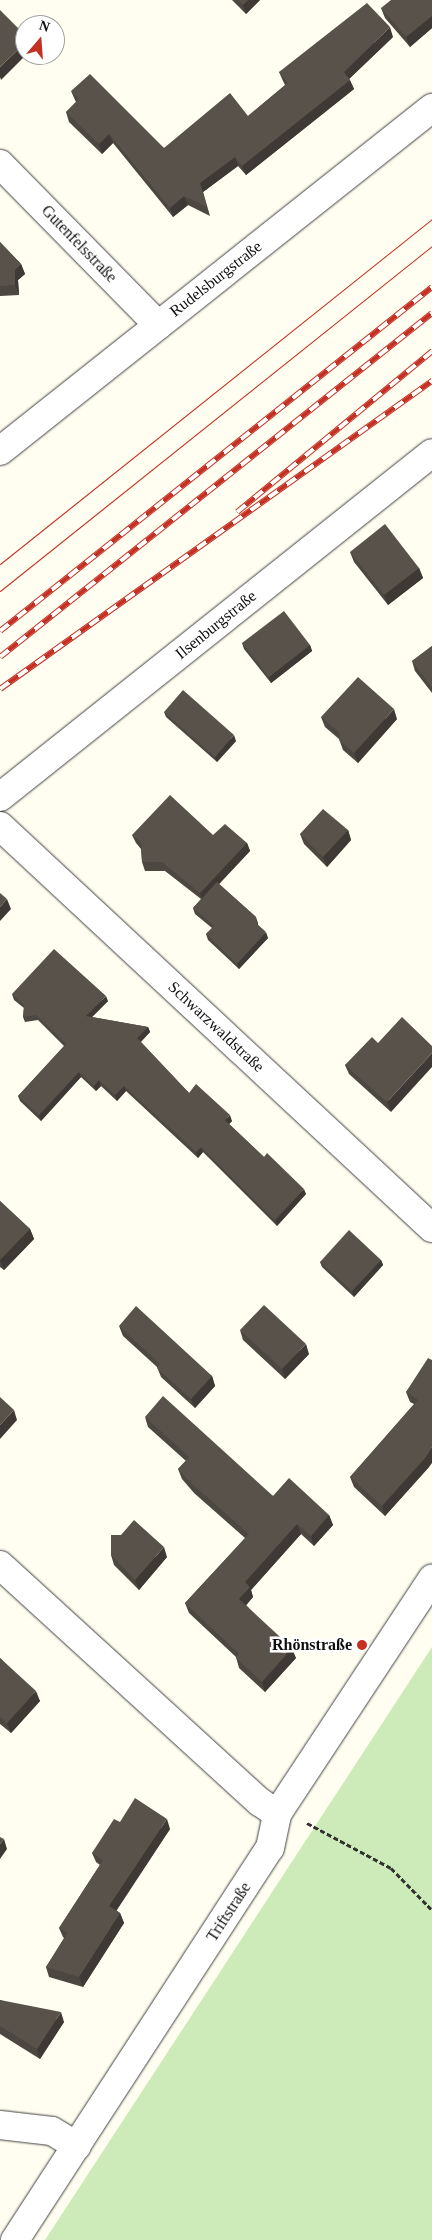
<!DOCTYPE html>
<html>
<head>
<meta charset="utf-8">
<style>
	body { margin:0 }
	#map { position:relative; width:432px; height:2240px; overflow:hidden; background:#fffef1; font-family:"Times New Roman",serif }
	div>[style] { position:absolute }
	.green>* { inset:0; background:#cdebb9 }
	.path>* { height:3px; margin-top:-1.5px; transform-origin:0; background:repeating-linear-gradient(90deg,#313131 0 5px,transparent 0 7.5px) }
	.roads { filter:drop-shadow(0 0 1px #424242) drop-shadow(0 0 1px #424242) }
	.minor>* { height:28px; margin:-14px; padding:0 14px; transform-origin:14px; border-radius:14px; background:#fff }
	.tram>* { height:1px; margin:-0.5px; padding:0 0.5px; transform-origin:0.5px; border-radius:0.5px; background:#c43023 }
	.rail>* { height:5.5px; margin-top:-2.75px; transform-origin:0; background:repeating-linear-gradient(90deg,#fff 0 11px,#c43023 0 22px); box-sizing:border-box; border-block:1px solid #c43023 }
	.wall>* { inset:0; background:#4c4740 }
	.shaded-wall>* { inset:0; background:#3e3934 }
	.building>* { inset:0; background:#58524b }
	.dots>* { width:14px; height:14px; translate:-50% -50%; box-sizing:border-box; border:2px solid #fff; border-radius:50% }
	span { translate:-50% -50%; white-space:nowrap; text-align:center; line-height:1.15; -webkit-text-stroke:5px #fff; paint-order:stroke }
	.street-label { font-size:16px; color:#0f0f0f }
	.poi-label { font-size:16px; color:#0f0f0f; font-weight:700 }
	.right { translate:-100% -50%; text-align:right }
	.north { position:absolute; left:15px; top:15px; width:50px; height:50px; box-sizing:border-box; background:#fff; border:1px solid #9f9f9f; border-radius:50%; rotate:18deg; font-size:14px; font-weight:700; line-height:20px; text-align:center; color:#0f0f0f }
	.north::after { content:''; display:block; margin:auto; width:18px; height:22px; background:#c43023; clip-path:polygon(50% 0,100% 100%,50% 72%,0 100%) }
</style>
</head>
<body>
<div id="map">
	<div class="green">
		<i style="clip-path:polygon(432px 1647px,432px 2240px,45px 2240px)"></i>
	</div>
	<div class="path">
		<i style="left:307px;top:1823px;width:95px;rotate:28.2deg"></i>
		<i style="left:391px;top:1868px;width:59px;rotate:45.7deg"></i>
	</div>
	<div class="roads">
		<div class="minor">
			<i style="left:0;top:164px;width:226px;rotate:45.5deg"></i>
			<i style="left:0;top:451px;width:552px;rotate:-38.45deg"></i>
			<i style="left:0;top:797px;width:552px;rotate:-38.53deg"></i>
			<i style="left:0;top:826px;width:590px;rotate:42.94deg"></i>
			<i style="left:0;top:1565px;width:352px;rotate:42.4deg"></i>
			<i style="left:260px;top:1802px;width:21px;rotate:35deg"></i>
			<i style="left:0;top:2125px;width:52px;rotate:6.6deg"></i>
			<i style="left:52px;top:2131px;width:29px;rotate:31deg"></i>
			<i style="left:15px;top:2240px;width:468px;rotate:-57deg"></i>
			<i style="left:270px;top:1848px;width:35px;rotate:-78deg"></i>
			<i style="left:277px;top:1814px;width:282px;rotate:-56.6deg"></i>
		</div>
	</div>
	<div class="tram">
		<i style="left:0;top:564px;width:553px;rotate:-38.61deg"></i>
		<i style="left:0;top:591px;width:553px;rotate:-38.61deg"></i>
	</div>
	<div class="rail">
		<i style="left:237px;top:512px;width:253px;rotate:-39.5deg"></i>
		<i style="left:0;top:631px;width:552px;rotate:-38.53deg"></i>
		<i style="left:0;top:657px;width:552px;rotate:-38.53deg"></i>
		<i style="left:0;top:689px;width:531px;rotate:-35.49deg"></i>
	</div>
	<div class="wall">
		<i style="clip-path:polygon(232px 0,260px 0,246px 14px)"></i>
		<i style="clip-path:polygon(432px 0,432px 28px,410px 47px,385px 18px,381px 8px)"></i>
		<i style="clip-path:polygon(393px 37px,349px 79px,354px 89px,246px 175px,238px 166px,203px 192px,210px 216px,188px 205px,173px 217px,113px 143px,102px 154px,69px 122px,66px 112px,76px 102px,75px 100px,71px 91px,164px 148px,248px 116px,285px 85px,283px 81px,279px 72px)"></i>
		<i style="clip-path:polygon(0 242px,21px 264px,25px 274px,18px 280px,19px 295px,0 296px)"></i>
		<i style="clip-path:polygon(350px 552px,419px 568px,423px 578px,388px 605px,354px 562px)"></i>
		<i style="clip-path:polygon(242px 643px,310px 645px,312px 651px,271px 683px,244px 649px)"></i>
		<i style="clip-path:polygon(432px 646px,432px 693px,415px 671px,412px 661px)"></i>
		<i style="clip-path:polygon(164px 712px,236px 741px,217px 762px,166px 717px)"></i>
		<i style="clip-path:polygon(321px 717px,397px 719px,358px 763px,343px 750px,339px 739px,325px 727px)"></i>
		<i style="clip-path:polygon(348px 830px,351px 840px,327px 867px,304px 844px,300px 834px)"></i>
		<i style="clip-path:polygon(132px 835px,213px 835px,247px 843px,250px 851px,219px 884px,256px 917px,258px 923px,258px 925px,268px 938px,239px 969px,208px 940px,206px 934px,212px 928px,195px 914px,193px 908px,201px 899px,165px 871px,145px 871px,142px 862px,141px 849px,136px 843px)"></i>
		<i style="clip-path:polygon(12px 994px,108px 1001px,92px 1017px,148px 1027px,150px 1032px,141px 1042px,189px 1093px,232px 1121px,229px 1124px,264px 1157px,306px 1194px,277px 1226px,203px 1152px,198px 1158px,126px 1091px,117px 1101px,101px 1086px,96px 1091px,81px 1077px,41px 1121px,20px 1101px,18px 1096px,64px 1046px,38px 1020px,25px 1022px,23px 1017px,24px 1008px,14px 1000px)"></i>
		<i style="clip-path:polygon(378px 1043px,391px 1112px,349px 1074px,345px 1065px)"></i>
		<i style="clip-path:polygon(0 1201px,30px 1229px,34px 1239px,4px 1270px,0 1267px)"></i>
		<i style="clip-path:polygon(381px 1260px,383px 1265px,354px 1297px,322px 1267px,320px 1262px)"></i>
		<i style="clip-path:polygon(119px 1326px,212px 1376px,215px 1386px,195px 1408px,161px 1377px,157px 1367px,123px 1336px)"></i>
		<i style="clip-path:polygon(240px 1330px,309px 1354px,285px 1379px,243px 1340px)"></i>
		<i style="clip-path:polygon(432px 1360px,429px 1467px,385px 1516px,354px 1487px,350px 1477px,414px 1404px,410px 1402px,406px 1392px)"></i>
		<i style="clip-path:polygon(145px 1417px,273px 1496px,329px 1515px,333px 1525px,314px 1546px,301px 1534px,251px 1590px,253px 1597px,246px 1605px,296px 1658px,265px 1692px,239px 1668px,236px 1657px,189px 1613px,185px 1603px,245px 1538px,194px 1493px,182px 1479px,178px 1469px,186px 1461px,148px 1427px)"></i>
		<i style="clip-path:polygon(111px 1555px,167px 1557px,139px 1590px,114px 1565px)"></i>
		<i style="clip-path:polygon(0 1658px,40px 1701px,11px 1733px,0 1724px)"></i>
		<i style="clip-path:polygon(120px 1822px,170px 1829px,116px 1910px,120px 1913px,124px 1923px,83px 1987px,49px 1977px,46px 1967px,64px 1938px,63px 1937px,59px 1928px,100px 1865px,96px 1862px,92px 1853px)"></i>
		<i style="clip-path:polygon(0 2000px,64px 2022px,40px 2059px,0 2034px)"></i>
	</div>
	<div class="shaded-wall">
		<i style="clip-path:polygon(248px 0,260px 0,246px 14px,243px 5px)"></i>
		<i style="clip-path:polygon(432px 16px,432px 28px,410px 47px,406px 37px)"></i>
		<i style="clip-path:polygon(390px 27px,393px 37px,347px 81px,344px 72px)"></i>
		<i style="clip-path:polygon(25px 43px,25px 55px,26px 55px,1px 80px,0 77px,0 67px)"></i>
		<i style="clip-path:polygon(350px 80px,354px 89px,246px 175px,242px 166px)"></i>
		<i style="clip-path:polygon(109px 134px,113px 143px,102px 154px,99px 144px)"></i>
		<i style="clip-path:polygon(235px 157px,238px 166px,203px 192px,210px 216px,200px 183px)"></i>
		<i style="clip-path:polygon(184px 196px,188px 205px,173px 217px,170px 208px)"></i>
		<i style="clip-path:polygon(21px 264px,25px 274px,18px 280px,19px 295px,15px 285px,15px 270px)"></i>
		<i style="clip-path:polygon(419px 568px,423px 578px,388px 605px,384px 595px)"></i>
		<i style="clip-path:polygon(310px 645px,312px 651px,271px 683px,269px 677px)"></i>
		<i style="clip-path:polygon(394px 709px,397px 719px,358px 763px,354px 753px)"></i>
		<i style="clip-path:polygon(234px 735px,236px 741px,217px 762px,215px 757px)"></i>
		<i style="clip-path:polygon(348px 830px,351px 840px,327px 867px,323px 857px)"></i>
		<i style="clip-path:polygon(247px 843px,250px 851px,203px 901px,200px 893px)"></i>
		<i style="clip-path:polygon(7px 899px,11px 909px,0 921px,0 907px)"></i>
		<i style="clip-path:polygon(266px 932px,268px 938px,239px 969px,237px 964px)"></i>
		<i style="clip-path:polygon(106px 996px,108px 1001px,88px 1021px,86px 1016px)"></i>
		<i style="clip-path:polygon(148px 1027px,150px 1032px,139px 1043px,137px 1038px)"></i>
		<i style="clip-path:polygon(432px 1053px,432px 1067px,391px 1112px,387px 1102px)"></i>
		<i style="clip-path:polygon(79px 1072px,81px 1077px,41px 1121px,39px 1115px)"></i>
		<i style="clip-path:polygon(99px 1080px,101px 1086px,96px 1091px,94px 1086px)"></i>
		<i style="clip-path:polygon(124px 1086px,126px 1091px,117px 1101px,115px 1095px)"></i>
		<i style="clip-path:polygon(230px 1115px,232px 1121px,227px 1126px,225px 1120px)"></i>
		<i style="clip-path:polygon(201px 1147px,203px 1152px,198px 1158px,196px 1152px)"></i>
		<i style="clip-path:polygon(304px 1189px,306px 1194px,277px 1226px,275px 1220px)"></i>
		<i style="clip-path:polygon(30px 1229px,34px 1239px,4px 1270px,0 1260px)"></i>
		<i style="clip-path:polygon(381px 1260px,383px 1265px,354px 1297px,352px 1291px)"></i>
		<i style="clip-path:polygon(306px 1344px,309px 1354px,285px 1379px,282px 1369px)"></i>
		<i style="clip-path:polygon(212px 1376px,215px 1386px,195px 1408px,191px 1399px)"></i>
		<i style="clip-path:polygon(14px 1410px,17px 1420px,0 1439px,0 1425px)"></i>
		<i style="clip-path:polygon(432px 1447px,432px 1463px,429px 1467px,385px 1516px,382px 1506px)"></i>
		<i style="clip-path:polygon(329px 1515px,333px 1525px,314px 1546px,311px 1536px)"></i>
		<i style="clip-path:polygon(297px 1524px,301px 1534px,251px 1590px,253px 1597px,243px 1609px,239px 1599px,245px 1582px)"></i>
		<i style="clip-path:polygon(164px 1547px,167px 1557px,139px 1590px,135px 1580px)"></i>
		<i style="clip-path:polygon(292px 1648px,296px 1658px,265px 1692px,262px 1682px)"></i>
		<i style="clip-path:polygon(36px 1691px,40px 1701px,11px 1733px,7px 1723px)"></i>
		<i style="clip-path:polygon(167px 1819px,170px 1829px,113px 1916px,109px 1906px)"></i>
		<i style="clip-path:polygon(4px 1839px,7px 1849px,0 1859px,0 1844px)"></i>
		<i style="clip-path:polygon(120px 1913px,124px 1923px,83px 1987px,79px 1977px)"></i>
		<i style="clip-path:polygon(61px 2012px,64px 2022px,40px 2059px,37px 2049px)"></i>
	</div>
	<div class="building">
		<i style="clip-path:polygon(238px 0,248px 0,243px 5px)"></i>
		<i style="clip-path:polygon(391px 0,432px 0,432px 16px,406px 37px,381px 8px)"></i>
		<i style="clip-path:polygon(367px 3px,390px 27px,344px 72px,350px 80px,242px 166px,235px 157px,200px 183px,207px 207px,184px 196px,170px 208px,109px 134px,99px 144px,66px 112px,79px 99px,71px 91px,90px 74px,164px 148px,230px 93px,248px 116px,288px 83px,279px 72px)"></i>
		<i style="clip-path:polygon(0 10px,25px 35px,25px 43px,0 67px)"></i>
		<i style="clip-path:polygon(0 242px,21px 264px,15px 270px,15px 285px,0 286px)"></i>
		<i style="clip-path:polygon(385px 524px,419px 568px,384px 595px,350px 552px)"></i>
		<i style="clip-path:polygon(284px 611px,310px 645px,269px 677px,242px 643px)"></i>
		<i style="clip-path:polygon(432px 646px,432px 688px,412px 661px)"></i>
		<i style="clip-path:polygon(358px 677px,394px 709px,354px 753px,339px 740px,340px 733px,321px 717px)"></i>
		<i style="clip-path:polygon(183px 690px,234px 735px,215px 757px,164px 712px)"></i>
		<i style="clip-path:polygon(170px 795px,213px 835px,225px 824px,247px 843px,200px 893px,162px 862px,142px 862px,141px 842px,132px 835px)"></i>
		<i style="clip-path:polygon(323px 809px,348px 830px,323px 857px,300px 834px)"></i>
		<i style="clip-path:polygon(217px 882px,256px 917px,256px 923px,266px 932px,237px 964px,206px 934px,214px 926px,193px 908px)"></i>
		<i style="clip-path:polygon(0 893px,7px 899px,0 907px)"></i>
		<i style="clip-path:polygon(54px 949px,106px 996px,86px 1016px,148px 1027px,137px 1038px,189px 1093px,196px 1084px,230px 1115px,225px 1120px,264px 1157px,267px 1153px,304px 1189px,275px 1220px,201px 1147px,196px 1152px,124px 1086px,115px 1095px,99px 1080px,94px 1086px,79px 1072px,39px 1115px,18px 1096px,66px 1044px,36px 1015px,23px 1017px,24px 1005px,12px 994px)"></i>
		<i style="clip-path:polygon(402px 1017px,432px 1046px,432px 1053px,387px 1102px,345px 1065px,372px 1037px,378px 1043px)"></i>
		<i style="clip-path:polygon(0 1201px,30px 1229px,0 1260px)"></i>
		<i style="clip-path:polygon(349px 1230px,381px 1260px,352px 1291px,320px 1262px)"></i>
		<i style="clip-path:polygon(264px 1305px,306px 1344px,282px 1369px,240px 1330px)"></i>
		<i style="clip-path:polygon(136px 1306px,212px 1376px,191px 1399px,157px 1368px,160px 1364px,119px 1326px)"></i>
		<i style="clip-path:polygon(428px 1358px,432px 1360px,432px 1447px,426px 1457px,382px 1506px,350px 1477px,418px 1400px,406px 1392px)"></i>
		<i style="clip-path:polygon(163px 1396px,273px 1496px,289px 1478px,329px 1515px,311px 1536px,297px 1524px,245px 1582px,250px 1587px,239px 1599px,292px 1648px,262px 1682px,236px 1658px,239px 1654px,185px 1603px,249px 1534px,191px 1483px,178px 1469px,189px 1457px,145px 1417px)"></i>
		<i style="clip-path:polygon(0 1397px,14px 1410px,0 1425px)"></i>
		<i style="clip-path:polygon(134px 1520px,164px 1547px,135px 1580px,111px 1555px,111px 1535px,121px 1535px)"></i>
		<i style="clip-path:polygon(0 1658px,36px 1691px,7px 1723px,0 1717px)"></i>
		<i style="clip-path:polygon(135px 1798px,167px 1819px,109px 1906px,120px 1913px,79px 1977px,46px 1967px,68px 1933px,59px 1928px,103px 1860px,92px 1853px,114px 1819px,120px 1822px)"></i>
		<i style="clip-path:polygon(0 1837px,4px 1839px,0 1844px)"></i>
		<i style="clip-path:polygon(0 2000px,61px 2012px,37px 2049px,0 2026px)"></i>
	</div>
	<div class="dots">
		<i style="left:362px;top:1645px;background:#c43023"></i>
	</div>
	<div class="street-label">
		<span style="left:79px;top:244px;rotate:46deg">Gutenfelsstraße</span>
		<span style="left:216px;top:279px;rotate:-38deg">Rudelsburgstraße</span>
		<span style="left:216px;top:625px;rotate:-39deg">Ilsenburgstraße</span>
		<span style="left:216px;top:1027px;rotate:43deg">Schwarzwaldstraße</span>
		<span style="left:229px;top:1912px;rotate:-57deg">Triftstraße</span>
	</div>
	<div class="poi-label">
		<span class="right" style="left:352px;top:1645px">Rhönstraße</span>
	</div>
	<div class="north">N</div>
</div>
</body>
</html>
